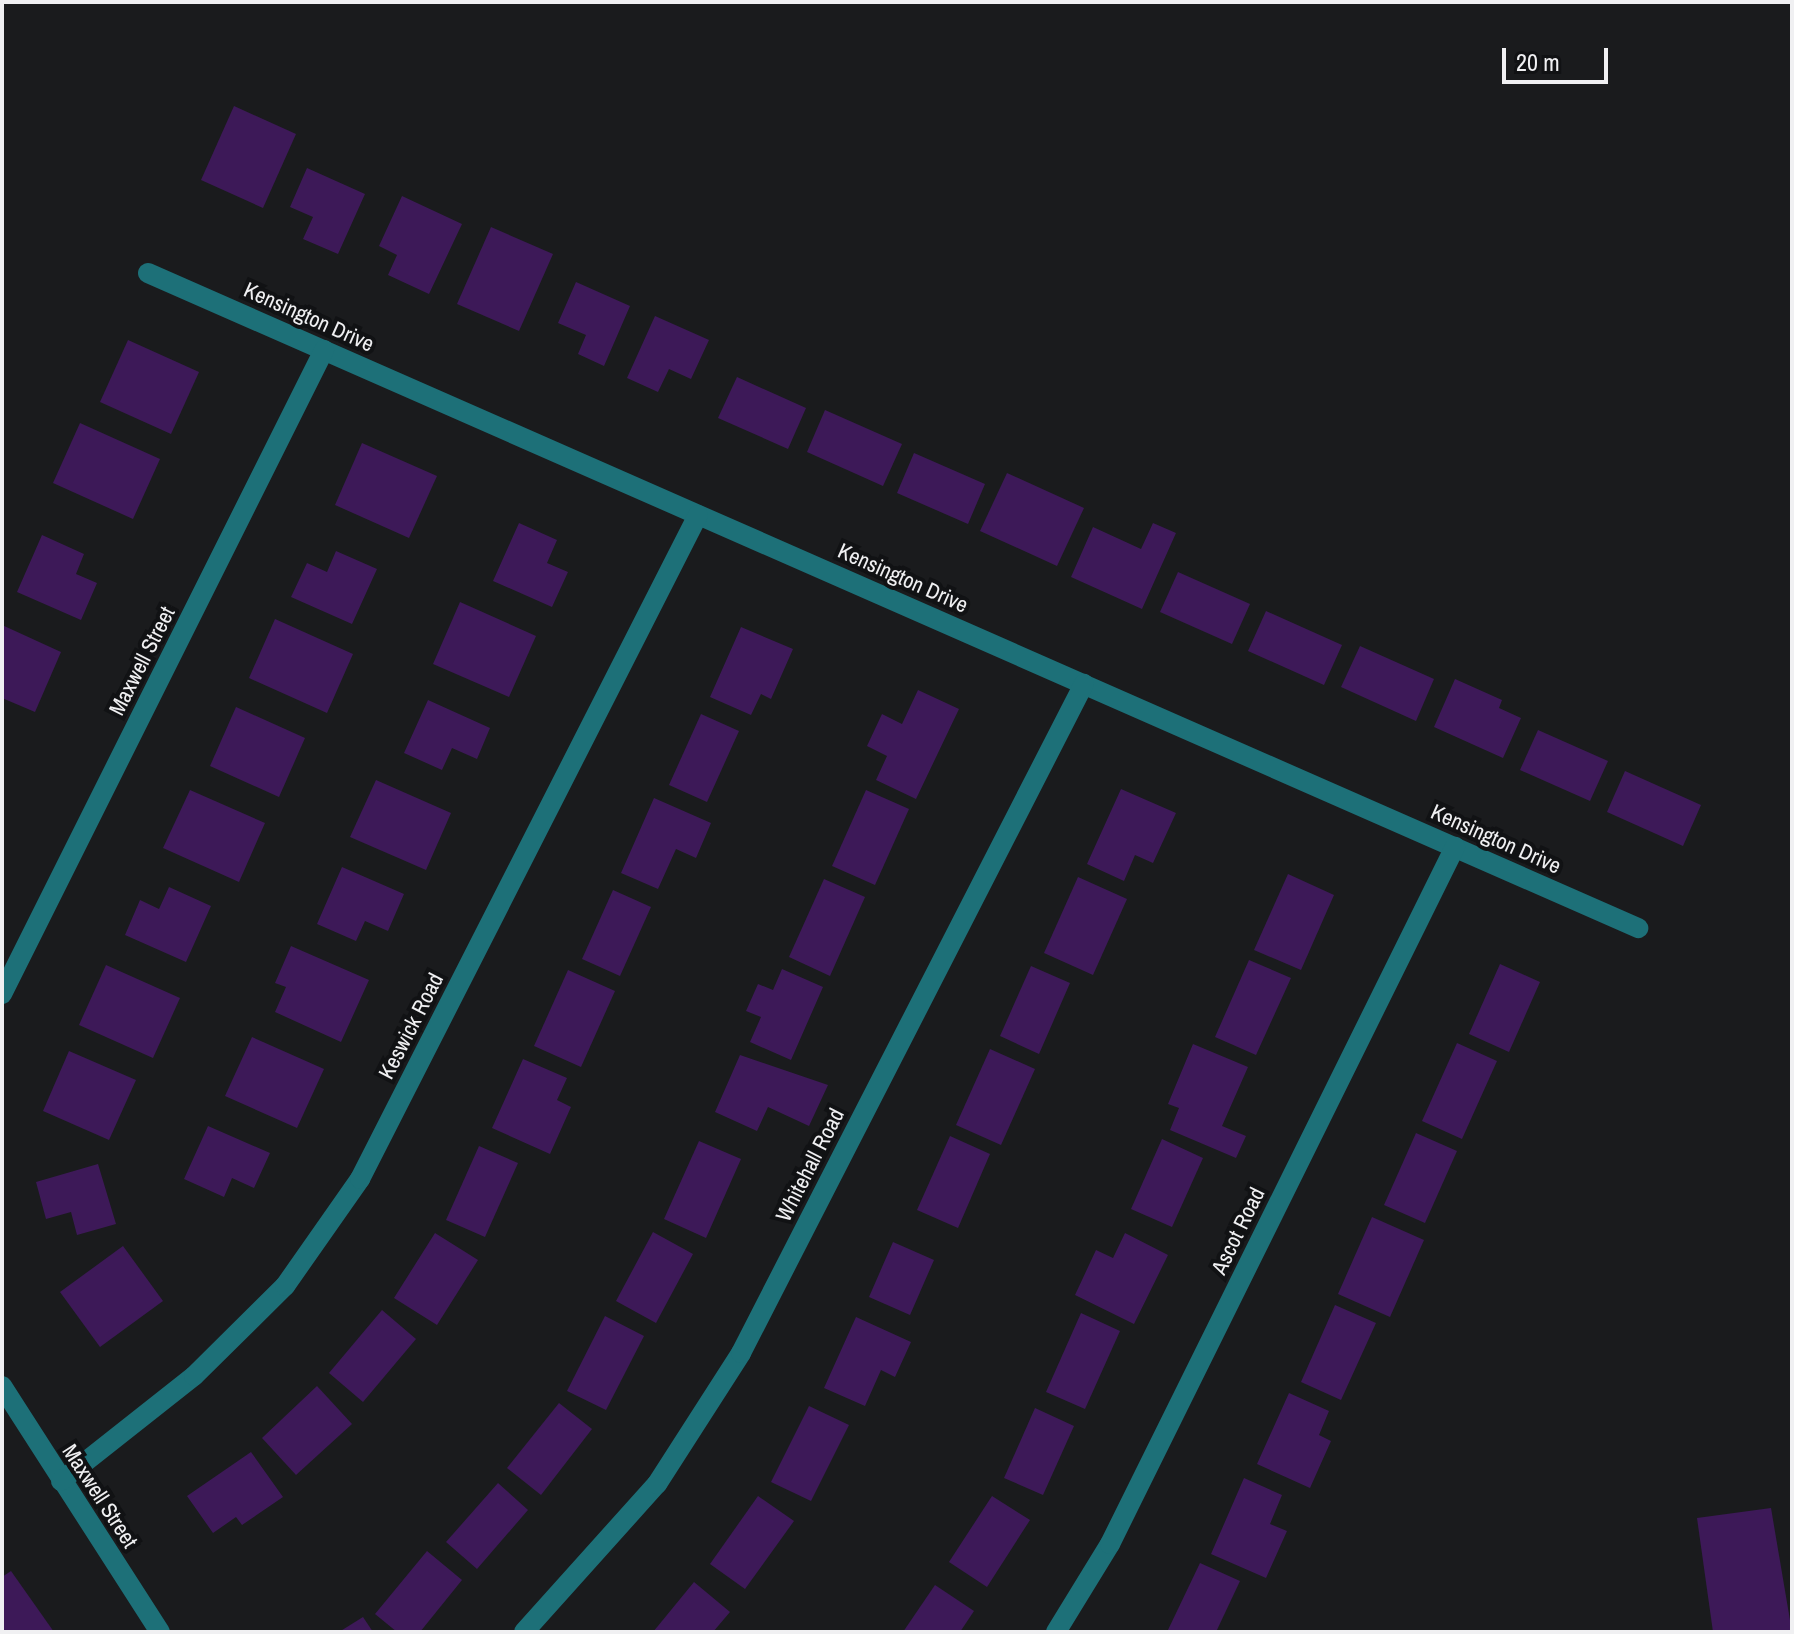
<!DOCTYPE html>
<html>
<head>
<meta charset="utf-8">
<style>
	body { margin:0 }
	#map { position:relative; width:1794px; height:1634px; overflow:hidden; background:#1a1b1d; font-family:"Archivo Narrow",sans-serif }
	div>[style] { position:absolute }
	.building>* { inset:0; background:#3d1958 }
	.minor>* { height:20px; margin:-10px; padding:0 10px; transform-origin:10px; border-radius:10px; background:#1d7078 }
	span { translate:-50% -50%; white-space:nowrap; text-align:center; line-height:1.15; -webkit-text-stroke:8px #111214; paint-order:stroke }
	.street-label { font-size:22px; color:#f0f0f2 }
	.frame { position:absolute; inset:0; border:4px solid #f0f0f2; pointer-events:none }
	.scale { position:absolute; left:1502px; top:48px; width:106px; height:36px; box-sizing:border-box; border:4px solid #f0f0f2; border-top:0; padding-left:10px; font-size:24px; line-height:28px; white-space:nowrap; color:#f0f0f2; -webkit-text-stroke:6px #111214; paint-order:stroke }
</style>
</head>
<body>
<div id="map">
	<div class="building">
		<i style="clip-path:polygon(234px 106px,296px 134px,263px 208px,201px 180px)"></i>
		<i style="clip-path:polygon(307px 168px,365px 194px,338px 254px,303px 239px,313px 217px,290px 207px)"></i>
		<i style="clip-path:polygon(402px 196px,462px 224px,429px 294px,388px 275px,397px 255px,379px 246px)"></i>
		<i style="clip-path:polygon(491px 227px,553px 254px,519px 331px,457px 304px)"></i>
		<i style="clip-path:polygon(576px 282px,630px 306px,604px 366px,578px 354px,586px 335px,558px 323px)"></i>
		<i style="clip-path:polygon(655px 316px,709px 340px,691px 379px,669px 369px,658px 392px,627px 378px)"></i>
		<i style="clip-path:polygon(128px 340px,199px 372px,171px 434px,100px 402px)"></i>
		<i style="clip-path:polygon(737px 377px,806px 408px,788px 449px,718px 418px)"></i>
		<i style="clip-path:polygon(825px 410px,902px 444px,883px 486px,807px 452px)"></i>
		<i style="clip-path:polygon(80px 423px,160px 459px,133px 519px,53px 483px)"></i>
		<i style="clip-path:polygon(362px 443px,437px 476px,409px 538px,335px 505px)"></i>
		<i style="clip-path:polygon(914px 453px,985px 484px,968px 524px,897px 493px)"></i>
		<i style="clip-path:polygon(1007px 473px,1084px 508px,1057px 566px,980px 531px)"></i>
		<i style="clip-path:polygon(519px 523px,557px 540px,547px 563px,568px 572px,552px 607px,493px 581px)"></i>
		<i style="clip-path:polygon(1153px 523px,1176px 533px,1142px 609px,1071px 577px,1093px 527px,1141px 549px)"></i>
		<i style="clip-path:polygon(42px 535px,84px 554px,76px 574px,97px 583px,81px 620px,17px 592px)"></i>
		<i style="clip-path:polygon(336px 551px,377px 569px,352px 624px,291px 597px,307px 563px,327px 572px)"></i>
		<i style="clip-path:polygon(1178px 572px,1250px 604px,1232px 644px,1160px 612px)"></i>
		<i style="clip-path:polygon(460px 602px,536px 636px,509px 697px,433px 664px)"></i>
		<i style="clip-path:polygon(1266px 611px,1342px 645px,1324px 685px,1248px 651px)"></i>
		<i style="clip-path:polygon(275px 619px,353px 654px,327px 713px,249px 678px)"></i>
		<i style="clip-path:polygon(2px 625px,61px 652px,35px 712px,2px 698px)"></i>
		<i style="clip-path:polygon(741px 627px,793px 649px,771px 699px,761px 694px,751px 715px,710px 697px)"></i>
		<i style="clip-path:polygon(1360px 646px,1434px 679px,1416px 721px,1341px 687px)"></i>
		<i style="clip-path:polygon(1455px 679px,1502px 700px,1499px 708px,1521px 718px,1503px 758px,1434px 727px)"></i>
		<i style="clip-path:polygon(918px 690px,959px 709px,916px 799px,876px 780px,887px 756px,867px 746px,882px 714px,902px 724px)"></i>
		<i style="clip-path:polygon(428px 700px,490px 728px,477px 759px,452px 748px,442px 770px,404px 753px)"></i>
		<i style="clip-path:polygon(236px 707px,305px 738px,279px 797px,210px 766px)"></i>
		<i style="clip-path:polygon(701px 714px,739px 731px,707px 802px,669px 785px)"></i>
		<i style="clip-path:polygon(1538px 730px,1608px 761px,1590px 801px,1520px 770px)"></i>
		<i style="clip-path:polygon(1625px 771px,1701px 805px,1683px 846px,1607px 812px)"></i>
		<i style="clip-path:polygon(376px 780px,451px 813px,426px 870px,350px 837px)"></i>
		<i style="clip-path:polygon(1121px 789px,1176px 813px,1153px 863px,1135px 855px,1124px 881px,1087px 864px)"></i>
		<i style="clip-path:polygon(190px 790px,265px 823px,239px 882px,163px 848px)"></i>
		<i style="clip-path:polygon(866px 790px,909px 809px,875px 885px,832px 866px)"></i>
		<i style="clip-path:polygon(654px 798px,711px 823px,696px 858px,676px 849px,658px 889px,621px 873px)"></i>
		<i style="clip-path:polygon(342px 867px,404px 894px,388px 931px,365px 921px,356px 941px,317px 924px)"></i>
		<i style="clip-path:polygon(1288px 874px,1334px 895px,1301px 970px,1254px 950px)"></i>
		<i style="clip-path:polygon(1078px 877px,1127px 899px,1093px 975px,1044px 953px)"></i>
		<i style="clip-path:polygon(824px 879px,865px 897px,830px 976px,789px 957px)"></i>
		<i style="clip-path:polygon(169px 887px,211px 906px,186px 962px,125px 935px,140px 900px,159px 909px)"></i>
		<i style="clip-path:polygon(613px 890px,651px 907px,620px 976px,582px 959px)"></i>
		<i style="clip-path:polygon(291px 946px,369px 980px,341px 1042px,275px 1012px,286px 987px,275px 983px)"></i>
		<i style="clip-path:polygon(1249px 960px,1291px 978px,1256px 1055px,1215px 1037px)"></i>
		<i style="clip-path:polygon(1500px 964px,1540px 982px,1509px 1052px,1469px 1034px)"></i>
		<i style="clip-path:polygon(106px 965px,180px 998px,153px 1058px,79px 1025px)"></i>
		<i style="clip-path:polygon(1031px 966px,1070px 983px,1039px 1054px,1000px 1036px)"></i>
		<i style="clip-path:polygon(782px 969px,823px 987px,791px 1060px,750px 1042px,761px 1017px,746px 1011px,758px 984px,773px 990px)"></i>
		<i style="clip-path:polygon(568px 970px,615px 991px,581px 1067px,534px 1046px)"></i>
		<i style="clip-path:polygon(252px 1037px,324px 1069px,297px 1128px,225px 1096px)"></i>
		<i style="clip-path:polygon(1457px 1043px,1497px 1061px,1462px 1139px,1422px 1121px)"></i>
		<i style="clip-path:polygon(1193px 1044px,1248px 1067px,1222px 1126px,1246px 1136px,1236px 1158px,1170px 1130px,1179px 1108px,1168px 1104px)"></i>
		<i style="clip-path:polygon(990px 1049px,1035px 1069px,1001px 1145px,956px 1125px)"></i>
		<i style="clip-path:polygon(69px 1051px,136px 1080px,109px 1140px,43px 1111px)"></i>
		<i style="clip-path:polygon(740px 1055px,828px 1085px,809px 1126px,768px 1107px,757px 1131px,715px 1112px)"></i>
		<i style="clip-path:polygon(523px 1059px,567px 1078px,557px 1100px,571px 1107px,550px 1154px,492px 1128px)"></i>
		<i style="clip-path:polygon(208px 1126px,270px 1153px,254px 1188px,232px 1178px,224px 1197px,184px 1179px)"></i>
		<i style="clip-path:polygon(1416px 1133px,1457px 1151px,1425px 1223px,1384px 1205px)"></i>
		<i style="clip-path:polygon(950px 1136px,990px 1154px,958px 1228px,917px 1210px)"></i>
		<i style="clip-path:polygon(1162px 1139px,1203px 1158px,1172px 1227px,1131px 1209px)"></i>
		<i style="clip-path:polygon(699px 1141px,741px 1159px,706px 1238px,664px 1219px)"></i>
		<i style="clip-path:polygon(479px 1146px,518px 1163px,485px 1237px,446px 1220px)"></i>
		<i style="clip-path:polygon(98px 1164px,116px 1224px,77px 1235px,71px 1212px,46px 1219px,36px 1182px)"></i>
		<i style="clip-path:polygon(1372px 1217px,1424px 1240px,1390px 1317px,1338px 1294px)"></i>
		<i style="clip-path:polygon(653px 1232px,693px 1254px,656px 1323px,616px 1301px)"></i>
		<i style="clip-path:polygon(435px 1233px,478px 1260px,437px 1325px,394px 1298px)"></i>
		<i style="clip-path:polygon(1125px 1233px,1168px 1255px,1134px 1324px,1075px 1295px,1096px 1250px,1113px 1258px)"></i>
		<i style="clip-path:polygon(893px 1242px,934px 1260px,910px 1315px,869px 1297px)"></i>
		<i style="clip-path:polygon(123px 1246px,163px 1301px,100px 1347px,60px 1292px)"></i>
		<i style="clip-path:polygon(1335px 1305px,1376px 1323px,1341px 1400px,1301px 1382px)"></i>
		<i style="clip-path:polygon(382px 1310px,416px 1339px,363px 1402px,329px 1373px)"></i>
		<i style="clip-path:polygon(1081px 1313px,1120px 1331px,1085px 1409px,1046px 1392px)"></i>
		<i style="clip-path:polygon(605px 1316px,644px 1336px,606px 1410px,567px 1391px)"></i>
		<i style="clip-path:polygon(856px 1317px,911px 1342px,895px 1377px,881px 1370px,865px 1406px,824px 1388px)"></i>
		<i style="clip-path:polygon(317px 1386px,352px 1424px,296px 1475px,262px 1438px)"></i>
		<i style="clip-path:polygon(1289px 1393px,1329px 1411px,1319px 1435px,1331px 1441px,1310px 1488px,1257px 1464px)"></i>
		<i style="clip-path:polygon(559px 1403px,592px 1429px,541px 1495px,507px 1468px)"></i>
		<i style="clip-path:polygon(809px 1406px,849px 1425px,811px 1501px,771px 1482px)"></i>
		<i style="clip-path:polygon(1035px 1408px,1074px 1426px,1043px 1495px,1004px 1478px)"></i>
		<i style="clip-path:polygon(251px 1452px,283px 1497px,242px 1525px,236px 1517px,213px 1533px,187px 1496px)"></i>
		<i style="clip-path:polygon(1244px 1478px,1282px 1495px,1270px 1524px,1287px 1531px,1266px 1578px,1211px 1554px)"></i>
		<i style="clip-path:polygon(498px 1483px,528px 1510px,477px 1569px,446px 1542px)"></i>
		<i style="clip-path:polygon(758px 1496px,794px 1521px,745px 1589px,710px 1564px)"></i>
		<i style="clip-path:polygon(992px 1496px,1030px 1520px,987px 1587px,949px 1562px)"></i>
		<i style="clip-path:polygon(1771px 1508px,1792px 1632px,1713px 1632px,1697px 1518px)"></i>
		<i style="clip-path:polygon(427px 1551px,462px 1580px,420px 1632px,397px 1632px,375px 1614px)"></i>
		<i style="clip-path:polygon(1200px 1563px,1240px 1581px,1216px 1632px,1167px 1632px)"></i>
		<i style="clip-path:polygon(11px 1571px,54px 1632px,2px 1632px,2px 1577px)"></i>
		<i style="clip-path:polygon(694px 1582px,730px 1612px,713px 1632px,653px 1632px)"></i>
		<i style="clip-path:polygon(935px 1585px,974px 1611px,960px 1632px,903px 1632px)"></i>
		<i style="clip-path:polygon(363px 1617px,373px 1632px,339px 1632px)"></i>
	</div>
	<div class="minor">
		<i style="left:148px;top:273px;width:1628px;rotate:23.73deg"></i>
		<i style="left:2px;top:994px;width:720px;rotate:-63.43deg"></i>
		<i style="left:2px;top:1386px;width:292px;rotate:57.3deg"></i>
		<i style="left:61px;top:1481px;width:169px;rotate:-38.3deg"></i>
		<i style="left:194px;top:1376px;width:128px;rotate:-44.7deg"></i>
		<i style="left:285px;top:1286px;width:131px;rotate:-55deg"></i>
		<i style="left:360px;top:1179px;width:745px;rotate:-63.02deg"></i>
		<i style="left:524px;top:1632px;width:199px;rotate:-48.1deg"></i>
		<i style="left:657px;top:1484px;width:156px;rotate:-57.3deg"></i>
		<i style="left:741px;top:1353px;width:752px;rotate:-62.86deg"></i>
		<i style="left:1056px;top:1632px;width:103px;rotate:-58.5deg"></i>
		<i style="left:1110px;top:1544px;width:778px;rotate:-63.67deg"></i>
	</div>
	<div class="street-label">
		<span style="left:309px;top:317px;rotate:24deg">Kensington Drive</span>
		<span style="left:903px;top:578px;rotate:24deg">Kensington Drive</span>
		<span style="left:142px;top:661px;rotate:-63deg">Maxwell Street</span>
		<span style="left:1496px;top:839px;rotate:24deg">Kensington Drive</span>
		<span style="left:411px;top:1026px;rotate:-63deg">Keswick Road</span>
		<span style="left:810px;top:1165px;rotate:-63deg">Whitehall Road</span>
		<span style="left:1238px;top:1231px;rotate:-64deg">Ascot Road</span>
		<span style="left:100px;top:1496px;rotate:57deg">Maxwell Street</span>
	</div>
	<div class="frame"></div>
	<div class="scale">20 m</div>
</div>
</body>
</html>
